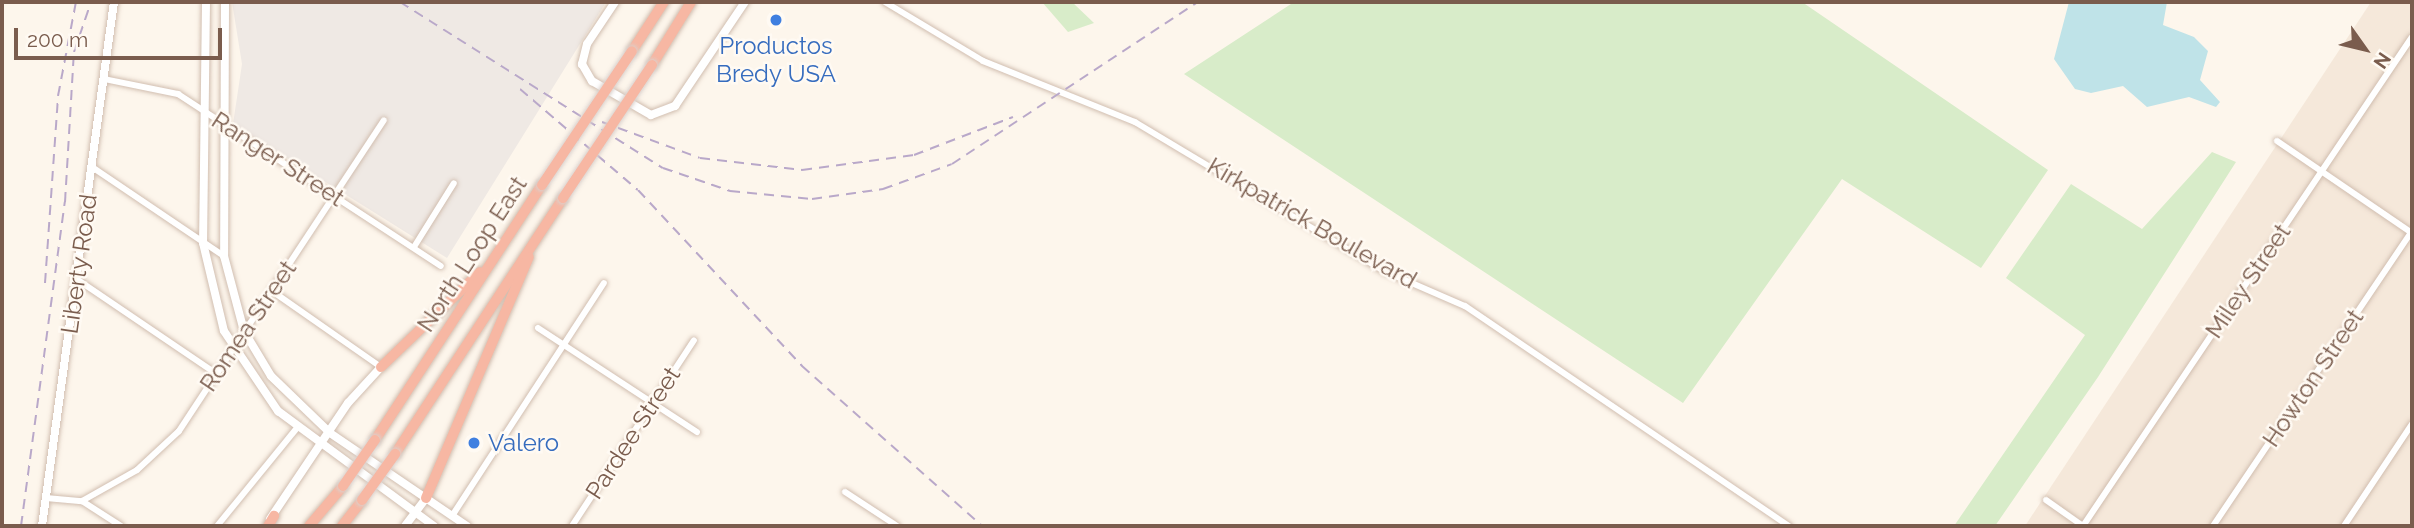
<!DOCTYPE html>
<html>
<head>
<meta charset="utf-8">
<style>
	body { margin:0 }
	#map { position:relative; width:2414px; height:528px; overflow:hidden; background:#fdf6ec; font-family:Raleway,sans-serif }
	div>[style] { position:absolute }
	.residential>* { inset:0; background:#f5e8da }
	.industrial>* { inset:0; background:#efe9e4 }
	.green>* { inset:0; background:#d8ecc9 }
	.water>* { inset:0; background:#bfe3e8 }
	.roads { filter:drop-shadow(0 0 2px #d1beb0) drop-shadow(0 0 2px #d1beb0) }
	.street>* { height:6px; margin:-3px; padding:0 3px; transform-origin:3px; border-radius:3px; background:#fff }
	.secondary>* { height:8px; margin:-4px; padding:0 4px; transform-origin:4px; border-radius:4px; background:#fff }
	.highway>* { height:10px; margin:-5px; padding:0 5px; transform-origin:5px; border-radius:5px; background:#f7b7a3 }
	.rail>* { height:2px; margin-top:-1px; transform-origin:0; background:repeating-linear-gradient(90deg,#b9a8c9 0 10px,transparent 0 17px) }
	.bridges { filter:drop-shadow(0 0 2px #dad1cd) drop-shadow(0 0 2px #dad1cd) }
	.highway-bridge>* { height:10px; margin:-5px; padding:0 5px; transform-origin:5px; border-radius:5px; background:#f7b7a3 }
	.dots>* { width:19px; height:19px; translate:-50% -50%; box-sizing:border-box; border:4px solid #fffaf3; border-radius:50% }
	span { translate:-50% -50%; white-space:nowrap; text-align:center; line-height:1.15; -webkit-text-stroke:5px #fffaf3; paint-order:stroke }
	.shop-label { font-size:24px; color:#366cbe }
	.left { translate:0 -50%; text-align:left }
	.street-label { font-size:24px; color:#7a5c4d }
	.frame { position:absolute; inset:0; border:4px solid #7a5c4d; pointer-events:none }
	.north { position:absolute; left:2330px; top:14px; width:70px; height:70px; -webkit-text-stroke:5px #fffaf3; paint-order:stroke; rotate:124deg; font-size:19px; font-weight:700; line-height:28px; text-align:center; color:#7a5c4d }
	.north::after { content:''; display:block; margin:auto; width:24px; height:32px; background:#7a5c4d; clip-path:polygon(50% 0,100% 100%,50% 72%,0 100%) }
	.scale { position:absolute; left:14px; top:28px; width:208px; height:32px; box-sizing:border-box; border:4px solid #7a5c4d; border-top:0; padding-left:9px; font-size:21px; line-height:24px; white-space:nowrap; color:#7a5c4d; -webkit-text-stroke:5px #fffaf3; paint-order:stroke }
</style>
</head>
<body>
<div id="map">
	<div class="residential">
		<i style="clip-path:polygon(2371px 2px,2412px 2px,2412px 526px,2025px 526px)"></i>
	</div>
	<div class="industrial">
		<i style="clip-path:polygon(232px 2px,606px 2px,447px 258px,233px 124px,242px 64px)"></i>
	</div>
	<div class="green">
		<i style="clip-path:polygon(1042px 2px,1072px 2px,1094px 23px,1068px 32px)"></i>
		<i style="clip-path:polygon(1294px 2px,1802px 2px,2048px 170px,1981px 268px,1842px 179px,1683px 403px,1184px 74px)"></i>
		<i style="clip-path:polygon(2212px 152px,2236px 162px,2098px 377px,1995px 526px,1954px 526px,2085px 335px,2006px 278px,2071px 184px,2142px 229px)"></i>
	</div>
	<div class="water">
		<i style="clip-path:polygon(2069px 2px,2167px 2px,2163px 25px,2194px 37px,2208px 51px,2200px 80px,2220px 102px,2216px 107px,2189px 97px,2147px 107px,2123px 86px,2091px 93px,2075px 89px,2054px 59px)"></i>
	</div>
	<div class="roads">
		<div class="street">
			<i style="left:885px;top:2px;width:114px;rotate:31deg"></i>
			<i style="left:983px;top:61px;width:164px;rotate:21.9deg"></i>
			<i style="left:1135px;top:122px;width:290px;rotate:30.9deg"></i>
			<i style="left:1384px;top:271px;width:88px;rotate:23.4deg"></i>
			<i style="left:1465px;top:306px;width:392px;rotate:34.2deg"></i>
			<i style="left:104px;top:79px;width:76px;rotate:11.5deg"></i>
			<i style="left:178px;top:94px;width:314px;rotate:33.2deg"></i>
			<i style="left:2277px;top:141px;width:163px;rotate:34.3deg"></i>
			<i style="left:92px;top:167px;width:159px;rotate:34deg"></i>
			<i style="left:414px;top:247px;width:75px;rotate:-58deg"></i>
			<i style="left:78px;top:280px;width:168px;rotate:34.1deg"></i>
			<i style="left:272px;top:291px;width:133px;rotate:34.9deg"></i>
			<i style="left:538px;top:328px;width:190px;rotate:33.2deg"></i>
			<i style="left:845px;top:492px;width:62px;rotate:33.2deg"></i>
			<i style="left:46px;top:498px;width:36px;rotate:5deg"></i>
			<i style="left:82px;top:501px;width:46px;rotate:32.7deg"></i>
			<i style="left:2046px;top:500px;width:45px;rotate:35.1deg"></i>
			<i style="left:82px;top:501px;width:63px;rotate:-29.4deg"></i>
			<i style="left:137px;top:470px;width:57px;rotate:-42.9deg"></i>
			<i style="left:179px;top:431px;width:372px;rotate:-56.6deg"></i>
			<i style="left:452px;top:516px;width:278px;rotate:-56.9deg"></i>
			<i style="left:217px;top:526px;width:127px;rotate:-50.8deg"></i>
			<i style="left:572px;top:526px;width:222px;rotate:-56.7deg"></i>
			<i style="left:2083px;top:526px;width:589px;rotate:-56.07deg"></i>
			<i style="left:2213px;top:526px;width:356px;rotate:-56deg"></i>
			<i style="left:2344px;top:526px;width:123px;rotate:-56.3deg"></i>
		</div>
		<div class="secondary">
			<i style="left:206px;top:2px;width:241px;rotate:90.7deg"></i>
			<i style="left:203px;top:243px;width:90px;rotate:76.6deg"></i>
			<i style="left:224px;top:331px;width:97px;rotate:56deg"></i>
			<i style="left:278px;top:411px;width:194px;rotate:36.4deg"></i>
			<i style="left:225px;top:2px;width:254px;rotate:90.2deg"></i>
			<i style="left:224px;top:256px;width:78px;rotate:75.1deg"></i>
			<i style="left:244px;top:331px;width:52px;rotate:59deg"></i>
			<i style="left:271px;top:376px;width:82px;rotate:44deg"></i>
			<i style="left:330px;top:433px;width:166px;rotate:34.2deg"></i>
			<i style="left:615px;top:2px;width:50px;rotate:123.7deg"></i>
			<i style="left:587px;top:44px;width:21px;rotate:104deg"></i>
			<i style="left:582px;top:64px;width:20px;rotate:60deg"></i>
			<i style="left:592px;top:81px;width:68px;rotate:30deg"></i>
			<i style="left:651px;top:115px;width:26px;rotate:-21deg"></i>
			<i style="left:675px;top:106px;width:125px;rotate:-56.1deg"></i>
			<i style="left:270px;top:519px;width:140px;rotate:-56.1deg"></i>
			<i style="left:348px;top:403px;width:49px;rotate:-47.5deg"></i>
			<i style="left:42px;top:526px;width:529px;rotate:-82.18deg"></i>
			<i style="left:405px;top:526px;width:35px;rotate:-53deg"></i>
		</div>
		<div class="highway">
			<i style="left:632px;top:51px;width:59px;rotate:-56.9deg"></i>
			<i style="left:652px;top:65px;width:74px;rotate:-58.2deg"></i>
			<i style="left:381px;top:367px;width:137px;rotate:-43.8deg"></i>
			<i style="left:375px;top:440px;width:305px;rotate:-56.8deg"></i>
			<i style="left:395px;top:454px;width:306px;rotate:-56.7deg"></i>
			<i style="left:426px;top:498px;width:262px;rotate:-66.9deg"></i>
			<i style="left:268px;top:526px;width:12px;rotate:-59deg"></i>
			<i style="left:309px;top:526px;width:52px;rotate:-49.6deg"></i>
			<i style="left:342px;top:526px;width:33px;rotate:-52deg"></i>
		</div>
	</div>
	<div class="rail">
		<i style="left:400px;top:2px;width:311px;rotate:32.3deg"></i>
		<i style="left:663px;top:168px;width:71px;rotate:18.9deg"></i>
		<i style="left:730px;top:191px;width:82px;rotate:5.6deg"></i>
		<i style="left:812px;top:199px;width:72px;rotate:-8deg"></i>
		<i style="left:883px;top:189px;width:73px;rotate:-19.9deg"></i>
		<i style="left:952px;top:164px;width:295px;rotate:-33.4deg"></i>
		<i style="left:520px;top:89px;width:155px;rotate:40.6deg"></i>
		<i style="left:638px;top:190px;width:241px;rotate:47deg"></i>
		<i style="left:802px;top:366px;width:241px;rotate:41.6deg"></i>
		<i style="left:602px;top:122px;width:104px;rotate:20.2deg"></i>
		<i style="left:700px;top:158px;width:103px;rotate:6.7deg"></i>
		<i style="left:802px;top:170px;width:113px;rotate:-7.6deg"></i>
		<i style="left:914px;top:155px;width:106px;rotate:-21deg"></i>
		<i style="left:45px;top:283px;width:187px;rotate:-86deg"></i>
		<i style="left:58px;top:96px;width:96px;rotate:-79.2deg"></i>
		<i style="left:21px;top:526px;width:327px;rotate:-82.3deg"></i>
		<i style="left:65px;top:202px;width:150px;rotate:-86.6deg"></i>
		<i style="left:74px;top:52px;width:53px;rotate:-71.2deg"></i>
	</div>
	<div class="bridges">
		<div class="highway-bridge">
			<i style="left:542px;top:185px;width:161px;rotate:-56.1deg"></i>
			<i style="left:563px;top:198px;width:160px;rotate:-56.2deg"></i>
			<i style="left:343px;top:486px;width:56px;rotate:-55.2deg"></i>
			<i style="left:362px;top:500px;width:57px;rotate:-54.3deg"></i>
		</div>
	</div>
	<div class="dots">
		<i style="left:776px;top:20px;background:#3f7fe0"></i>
		<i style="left:474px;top:443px;background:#3f7fe0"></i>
	</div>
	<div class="shop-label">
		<span style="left:776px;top:60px">Productos<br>Bredy USA</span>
		<span class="left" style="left:488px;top:443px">Valero</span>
	</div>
	<div class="street-label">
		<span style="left:278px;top:159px;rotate:33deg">Ranger Street</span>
		<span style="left:1312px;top:223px;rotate:30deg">Kirkpatrick Boulevard</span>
		<span style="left:472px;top:254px;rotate:-57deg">North Loop East</span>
		<span style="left:79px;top:264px;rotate:-82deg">Liberty Road</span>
		<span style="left:2248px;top:281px;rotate:-56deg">Miley Street</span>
		<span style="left:248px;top:326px;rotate:-56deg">Romea Street</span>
		<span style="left:2313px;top:378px;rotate:-56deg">Howton Street</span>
		<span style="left:633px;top:433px;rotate:-57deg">Pardee Street</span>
	</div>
	<div class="frame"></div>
	<div class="north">N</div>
	<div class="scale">200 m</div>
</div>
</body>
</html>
